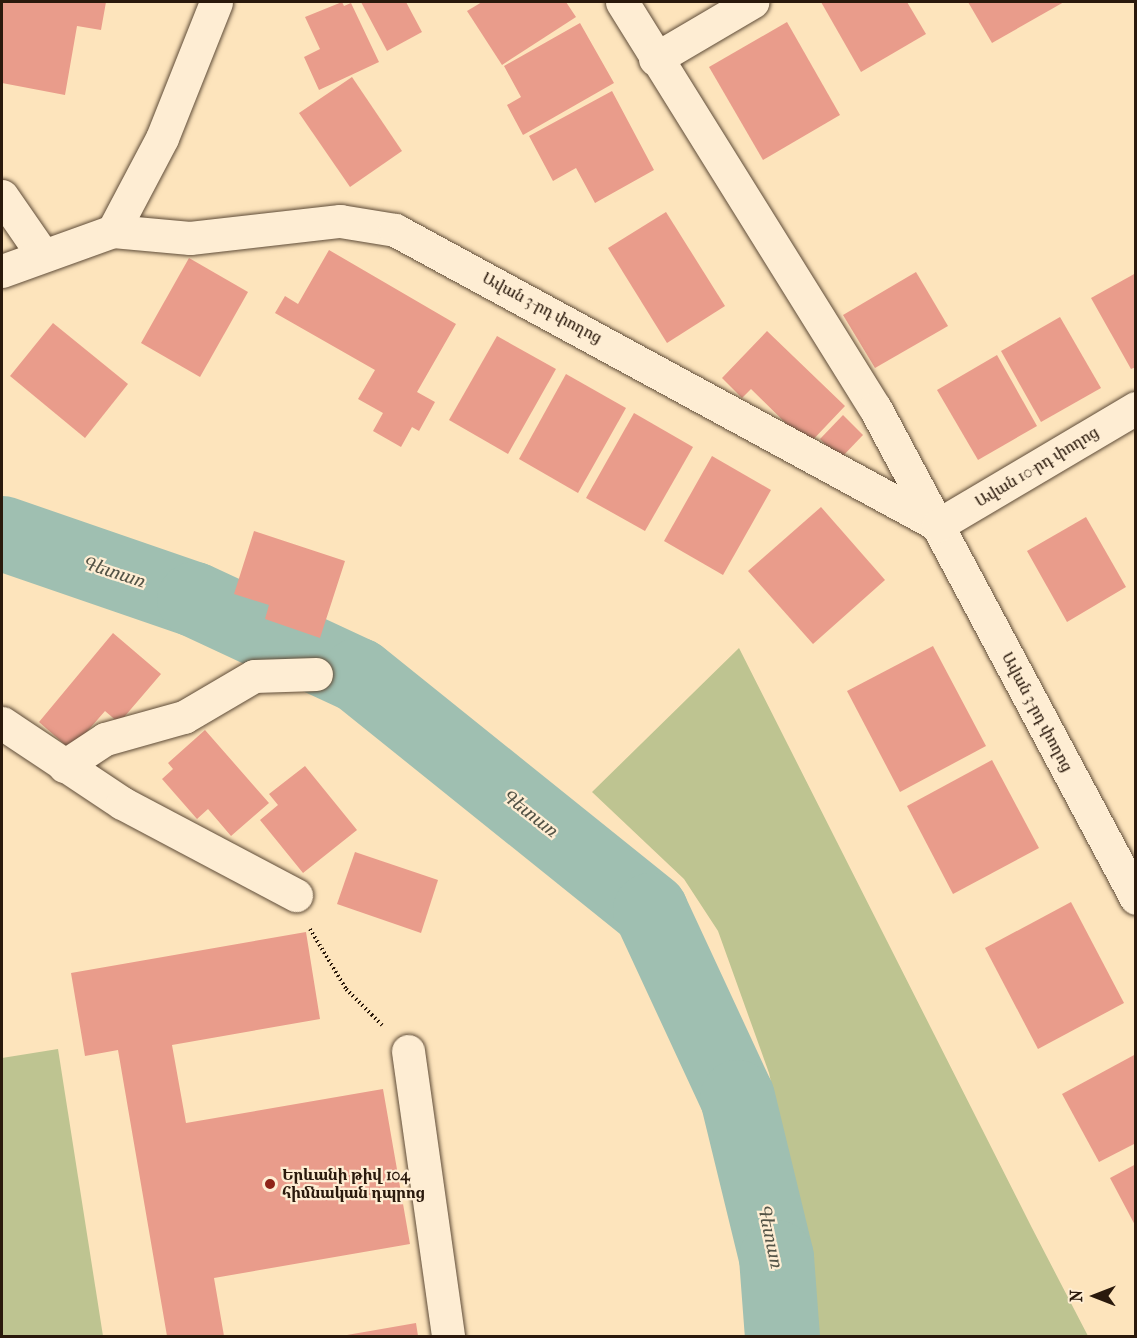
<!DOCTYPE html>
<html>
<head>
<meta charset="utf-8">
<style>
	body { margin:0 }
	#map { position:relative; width:1137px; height:1338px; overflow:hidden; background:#fde4bc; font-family:"IM FELL French Canon","Noto Serif Armenian",serif }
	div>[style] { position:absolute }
	.green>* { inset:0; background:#bec491 }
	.river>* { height:75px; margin:-37.5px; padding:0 37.5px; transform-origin:37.5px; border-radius:37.5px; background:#9fbfb1 }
	.building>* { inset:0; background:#e99c8b }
	.path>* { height:4px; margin-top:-2px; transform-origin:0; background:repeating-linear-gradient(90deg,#2a190c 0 1.5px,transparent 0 4.5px) }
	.roads { filter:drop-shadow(0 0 2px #5f4c38) drop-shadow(0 0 2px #5f4c38) }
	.minor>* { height:33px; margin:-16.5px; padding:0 16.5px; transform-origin:16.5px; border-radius:16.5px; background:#feedd3 }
	.dots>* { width:16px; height:16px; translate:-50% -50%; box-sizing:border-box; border:3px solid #feedd3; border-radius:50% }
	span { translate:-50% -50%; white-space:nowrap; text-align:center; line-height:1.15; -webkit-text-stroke:4.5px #feedd3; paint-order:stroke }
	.street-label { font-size:16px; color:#2a190c }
	.poi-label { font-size:16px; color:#2a190c; font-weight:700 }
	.left { translate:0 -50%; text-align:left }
	.water-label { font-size:18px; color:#535346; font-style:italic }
	.frame { position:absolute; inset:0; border:3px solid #2a190c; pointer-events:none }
	.north { position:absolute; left:1065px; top:1266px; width:60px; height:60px; -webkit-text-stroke:4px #feedd3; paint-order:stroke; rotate:270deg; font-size:16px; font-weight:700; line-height:24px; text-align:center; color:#2a190c }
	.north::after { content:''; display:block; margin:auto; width:21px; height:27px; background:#2a190c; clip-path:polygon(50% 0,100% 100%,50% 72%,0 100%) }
</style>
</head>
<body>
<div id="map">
	<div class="green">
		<i style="clip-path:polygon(739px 648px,1032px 1228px,1088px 1336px,807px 1336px,804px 1270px,789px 1163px,769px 1073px,718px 931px,684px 879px,592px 792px)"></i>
		<i style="clip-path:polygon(58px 1049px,103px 1336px,2px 1336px,2px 1058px)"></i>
	</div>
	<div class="river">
		<i style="left:2px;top:533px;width:203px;rotate:19deg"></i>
		<i style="left:194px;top:599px;width:181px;rotate:24.9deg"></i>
		<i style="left:358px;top:675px;width:375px;rotate:38.8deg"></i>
		<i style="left:650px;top:910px;width:206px;rotate:65.1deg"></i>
		<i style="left:737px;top:1097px;width:165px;rotate:76.3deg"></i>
		<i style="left:776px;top:1257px;width:79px;rotate:85.7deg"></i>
	</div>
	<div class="building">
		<i style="clip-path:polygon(2px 2px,106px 2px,101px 30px,77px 26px,65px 95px,2px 83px)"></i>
		<i style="clip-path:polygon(342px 2px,344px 6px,351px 3px,379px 62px,319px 90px,304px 57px,320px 49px,305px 17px)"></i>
		<i style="clip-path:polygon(361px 2px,406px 2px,422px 32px,387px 51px)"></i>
		<i style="clip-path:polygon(482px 2px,566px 2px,576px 17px,502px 65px,467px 11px)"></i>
		<i style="clip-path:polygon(821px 2px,907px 2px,926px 34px,861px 72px)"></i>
		<i style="clip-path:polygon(968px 2px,1064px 2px,992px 43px)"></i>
		<i style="clip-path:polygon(787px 22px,840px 115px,763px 160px,709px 67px)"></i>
		<i style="clip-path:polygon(580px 23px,614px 83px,523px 135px,507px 105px,521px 97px,504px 66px)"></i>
		<i style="clip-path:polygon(352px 77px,402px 151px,350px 187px,299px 113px)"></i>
		<i style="clip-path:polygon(612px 91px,654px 170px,595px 203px,576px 168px,553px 181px,529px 136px)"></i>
		<i style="clip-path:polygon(666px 212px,725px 306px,667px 343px,608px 248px)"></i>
		<i style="clip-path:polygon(329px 250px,456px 324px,417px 392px,435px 402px,419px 431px,412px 427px,401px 447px,373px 431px,383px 413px,358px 399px,375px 370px,275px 313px,285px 296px,298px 304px)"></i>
		<i style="clip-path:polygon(189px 258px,248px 292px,200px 377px,141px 343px)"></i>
		<i style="clip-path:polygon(916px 272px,948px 326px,875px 368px,843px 315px)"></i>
		<i style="clip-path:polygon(1136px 273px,1136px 367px,1131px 369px,1091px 298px)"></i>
		<i style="clip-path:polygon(1060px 317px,1101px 388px,1041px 422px,1001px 351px)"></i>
		<i style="clip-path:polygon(53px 323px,128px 384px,85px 438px,10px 376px)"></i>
		<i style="clip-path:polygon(767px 331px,845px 406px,808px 445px,751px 389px,742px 398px,722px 378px)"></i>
		<i style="clip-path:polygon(497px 336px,556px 369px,508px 454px,449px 420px)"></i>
		<i style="clip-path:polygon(997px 355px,1037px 426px,978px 460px,937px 390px)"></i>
		<i style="clip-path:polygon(566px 374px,626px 408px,578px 493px,519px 459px)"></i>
		<i style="clip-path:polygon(634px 413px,693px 447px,645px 531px,586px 498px)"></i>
		<i style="clip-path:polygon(843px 415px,863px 435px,840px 459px,820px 439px)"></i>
		<i style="clip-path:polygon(712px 456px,771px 490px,723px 575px,664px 541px)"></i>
		<i style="clip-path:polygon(821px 507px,885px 580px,813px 644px,748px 571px)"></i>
		<i style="clip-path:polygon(1086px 517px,1126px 587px,1067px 622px,1027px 551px)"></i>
		<i style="clip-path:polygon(254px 531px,345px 561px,320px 638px,265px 619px,269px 605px,234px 594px)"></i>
		<i style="clip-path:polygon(113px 633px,161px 674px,119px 723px,105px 711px,71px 750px,39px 722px)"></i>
		<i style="clip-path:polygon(933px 646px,986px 746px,900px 792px,847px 691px)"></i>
		<i style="clip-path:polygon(205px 730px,269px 803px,231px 836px,208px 809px,197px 819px,162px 779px,173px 769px,168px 763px)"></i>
		<i style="clip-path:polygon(992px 760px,1039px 848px,953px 894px,907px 806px)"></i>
		<i style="clip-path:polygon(305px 766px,357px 830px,303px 873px,260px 820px,278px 805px,269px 794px)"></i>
		<i style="clip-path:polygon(355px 852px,438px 880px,421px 933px,337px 904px)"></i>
		<i style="clip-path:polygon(1071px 902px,1124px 1003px,1038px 1049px,985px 948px)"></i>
		<i style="clip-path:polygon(306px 932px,320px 1019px,172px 1045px,186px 1123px,383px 1089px,410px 1244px,214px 1278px,224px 1336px,167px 1336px,118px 1050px,85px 1056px,71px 973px)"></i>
		<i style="clip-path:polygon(1136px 1054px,1136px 1143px,1099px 1162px,1062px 1094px)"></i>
		<i style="clip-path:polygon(1136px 1164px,1136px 1227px,1110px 1178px)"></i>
		<i style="clip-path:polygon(416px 1323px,418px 1336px,347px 1336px,347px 1335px)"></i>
	</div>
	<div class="path">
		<i style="left:310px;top:929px;width:70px;rotate:59deg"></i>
		<i style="left:346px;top:989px;width:51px;rotate:45deg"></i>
	</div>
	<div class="roads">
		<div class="minor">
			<i style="left:622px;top:2px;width:478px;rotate:58.1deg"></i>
			<i style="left:875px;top:408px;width:555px;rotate:61.96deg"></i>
			<i style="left:655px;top:59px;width:113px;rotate:-30.4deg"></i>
			<i style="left:2px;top:196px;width:70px;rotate:55.4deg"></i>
			<i style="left:113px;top:231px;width:77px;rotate:5.2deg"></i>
			<i style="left:190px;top:238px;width:151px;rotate:-6.5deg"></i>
			<i style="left:340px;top:221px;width:56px;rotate:9.3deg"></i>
			<i style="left:395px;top:230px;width:618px;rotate:28.51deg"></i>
			<i style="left:938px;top:525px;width:230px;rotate:-30.6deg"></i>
			<i style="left:2px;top:271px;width:118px;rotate:-19.8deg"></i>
			<i style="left:113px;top:231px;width:105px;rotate:-62.2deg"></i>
			<i style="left:162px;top:138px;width:146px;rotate:-68.3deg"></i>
			<i style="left:2px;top:723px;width:144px;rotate:33.7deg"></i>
			<i style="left:122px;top:803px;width:197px;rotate:27.9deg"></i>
			<i style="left:64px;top:766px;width:49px;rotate:-33.4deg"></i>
			<i style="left:105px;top:739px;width:82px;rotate:-15.6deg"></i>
			<i style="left:184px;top:717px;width:81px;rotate:-30.4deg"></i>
			<i style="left:254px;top:676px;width:62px;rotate:-1.8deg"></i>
			<i style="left:408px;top:1051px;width:288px;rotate:82deg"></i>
		</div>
	</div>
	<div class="dots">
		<i style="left:270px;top:1184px;background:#8f2418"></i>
	</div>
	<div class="street-label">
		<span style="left:542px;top:308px;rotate:28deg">Ավան 3-րդ փողոց</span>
		<span style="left:1037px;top:467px;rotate:-31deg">Ավան 10-րդ փողոց</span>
		<span style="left:1037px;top:712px;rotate:62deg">Ավան 3-րդ փողոց</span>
	</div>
	<div class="poi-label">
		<span class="left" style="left:282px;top:1184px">Երևանի թիվ 104<br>հիմնական դպրոց</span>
	</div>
	<div class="water-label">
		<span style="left:113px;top:573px;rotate:18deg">Գետառ</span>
		<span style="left:529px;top:814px;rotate:38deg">Գետառ</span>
		<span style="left:769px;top:1236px;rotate:78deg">Գետառ</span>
	</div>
	<div class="frame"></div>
	<div class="north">N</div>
</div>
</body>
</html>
